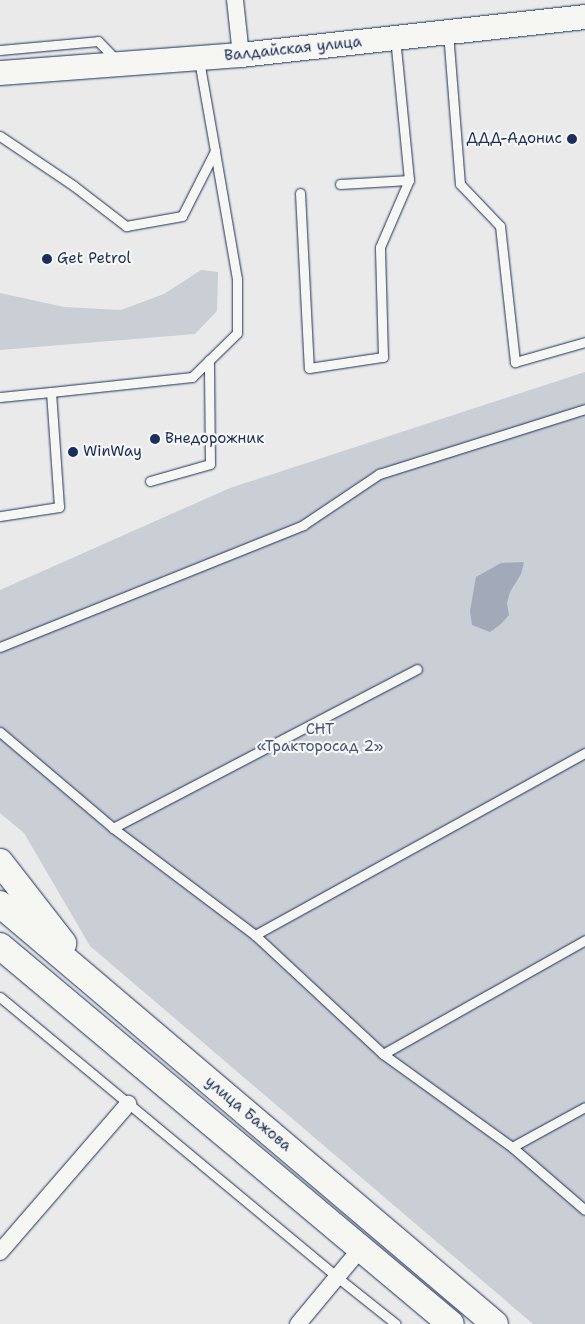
<!DOCTYPE html>
<html>
<head>
<meta charset="utf-8">
<style>
	body { margin:0 }
	#map { position:relative; width:585px; height:1324px; overflow:hidden; background:#e9eae9; font-family:"Shantell Sans",sans-serif }
	div>[style] { position:absolute }
	.green>* { inset:0; background:#caced5 }
	.water>* { inset:0; background:#a2aaba }
	.roads { filter:drop-shadow(0 0 1px #1b2f5e) drop-shadow(0 0 1px #1b2f5e) }
	.lane>* { height:9px; margin:-4.5px; padding:0 4.5px; transform-origin:4.5px; border-radius:4.5px; background:#f6f6f2 }
	.street>* { height:16px; margin:-8px; padding:0 8px; transform-origin:8px; border-radius:8px; background:#f6f6f2 }
	.secondary>* { height:24px; margin:-12px; padding:0 12px; transform-origin:12px; border-radius:12px; background:#f6f6f2 }
	.primary>* { height:26px; margin:-13px; padding:0 13px; transform-origin:13px; border-radius:13px; background:#f6f6f2 }
	.dots>* { width:14px; height:14px; translate:-50% -50%; box-sizing:border-box; border:2px solid #f6f6f2; border-radius:50% }
	span { translate:-50% -50%; white-space:nowrap; text-align:center; line-height:1.15; -webkit-text-stroke:4.5px #f6f6f2; paint-order:stroke }
	.street-label { font-size:15px; color:#1b2f5e }
	.poi-label { font-size:15px; color:#1b2f5e }
	.right { translate:-100% -50%; text-align:right }
	.left { translate:0 -50%; text-align:left }
	.park-label { font-size:15px; color:#47577c }
</style>
</head>
<body>
<div id="map">
	<div class="green">
		<i style="clip-path:polygon(201px 270px,218px 272px,217px 311px,195px 334px,0 350px,0 293px,64px 307px,121px 310px,164px 294px)"></i>
		<i style="clip-path:polygon(585px 372px,585px 1324px,533px 1324px,90px 946px,24px 833px,0 813px,0 590px,230px 488px)"></i>
	</div>
	<div class="water">
		<i style="clip-path:polygon(524px 562px,521px 574px,510px 592px,507px 603px,509px 615px,501px 624px,490px 632px,472px 625px,470px 611px,476px 577px,501px 563px)"></i>
	</div>
	<div class="roads">
		<div class="lane">
			<i style="left:448px;top:32px;width:152px;rotate:85.5deg"></i>
			<i style="left:460px;top:184px;width:58px;rotate:46.4deg"></i>
			<i style="left:500px;top:226px;width:137px;rotate:83.7deg"></i>
			<i style="left:515px;top:362px;width:73px;rotate:-15.9deg"></i>
			<i style="left:0;top:50px;width:98px;rotate:-5.2deg"></i>
			<i style="left:98px;top:41px;width:29px;rotate:46deg"></i>
			<i style="left:0;top:136px;width:89px;rotate:34deg"></i>
			<i style="left:74px;top:186px;width:66px;rotate:37.6deg"></i>
			<i style="left:126px;top:226px;width:57px;rotate:-10.1deg"></i>
			<i style="left:182px;top:216px;width:73px;rotate:-63.1deg"></i>
			<i style="left:215px;top:151px;width:92px;rotate:-100deg"></i>
			<i style="left:340px;top:184px;width:69px;rotate:-3.3deg"></i>
			<i style="left:300px;top:193px;width:175px;rotate:87.1deg"></i>
			<i style="left:309px;top:368px;width:75px;rotate:-8.5deg"></i>
			<i style="left:383px;top:357px;width:110px;rotate:-91.6deg"></i>
			<i style="left:380px;top:247px;width:73px;rotate:-66.6deg"></i>
			<i style="left:409px;top:180px;width:143px;rotate:-95.6deg"></i>
			<i style="left:51px;top:392px;width:142px;rotate:-6.1deg"></i>
			<i style="left:192px;top:377px;width:63px;rotate:-44.4deg"></i>
			<i style="left:237px;top:333px;width:54px;rotate:-90deg"></i>
			<i style="left:237px;top:279px;width:130px;rotate:-99.8deg"></i>
			<i style="left:0;top:397px;width:51px;rotate:-5.6deg"></i>
			<i style="left:51px;top:392px;width:115px;rotate:86deg"></i>
			<i style="left:59px;top:507px;width:60px;rotate:171.3deg"></i>
			<i style="left:150px;top:481px;width:62px;rotate:-15.8deg"></i>
			<i style="left:210px;top:464px;width:104px;rotate:-90.6deg"></i>
			<i style="left:0;top:647px;width:327px;rotate:-21.9deg"></i>
			<i style="left:303px;top:525px;width:92px;rotate:-33.9deg"></i>
			<i style="left:379px;top:474px;width:216px;rotate:-17.5deg"></i>
			<i style="left:0;top:732px;width:148px;rotate:40.3deg"></i>
			<i style="left:113px;top:828px;width:178px;rotate:37deg"></i>
			<i style="left:255px;top:935px;width:175px;rotate:42.9deg"></i>
			<i style="left:383px;top:1054px;width:159px;rotate:35.8deg"></i>
			<i style="left:512px;top:1147px;width:96px;rotate:40.8deg"></i>
			<i style="left:113px;top:828px;width:343px;rotate:-27.6deg"></i>
			<i style="left:255px;top:935px;width:377px;rotate:-28.9deg"></i>
			<i style="left:0;top:997px;width:438px;rotate:39.7deg"></i>
			<i style="left:337px;top:1277px;width:75px;rotate:38.5deg"></i>
			<i style="left:383px;top:1054px;width:232px;rotate:-29.4deg"></i>
			<i style="left:512px;top:1147px;width:83px;rotate:-28.7deg"></i>
		</div>
		<div class="street">
			<i style="left:235px;top:0;width:55px;rotate:83.8deg"></i>
			<i style="left:0;top:1252px;width:196px;rotate:-49.1deg"></i>
			<i style="left:298px;top:1324px;width:99px;rotate:-50.3deg"></i>
		</div>
		<div class="secondary">
			<i style="left:0;top:73px;width:242px;rotate:-4.3deg"></i>
			<i style="left:241px;top:55px;width:346px;rotate:-6.3deg"></i>
		</div>
		<div class="primary">
			<i style="left:0;top:862px;width:103px;rotate:52.1deg"></i>
			<i style="left:0;top:904px;width:649px;rotate:40.31deg"></i>
			<i style="left:0;top:946px;width:588px;rotate:39.97deg"></i>
		</div>
	</div>
	<div class="dots">
		<i style="left:572px;top:139px;background:#1b2f5e"></i>
		<i style="left:47px;top:259px;background:#1b2f5e"></i>
		<i style="left:155px;top:439px;background:#1b2f5e"></i>
		<i style="left:73px;top:452px;background:#1b2f5e"></i>
	</div>
	<div class="street-label">
		<span style="left:293px;top:49px;rotate:-6deg">Валдайская улица</span>
		<span style="left:248px;top:1114px;rotate:40deg">улица Бажова</span>
	</div>
	<div class="poi-label">
		<span class="right" style="left:562px;top:139px">ДДД-Адонис</span>
		<span class="left" style="left:57px;top:259px">Get Petrol</span>
		<span class="left" style="left:165px;top:439px">Внедорожник</span>
		<span class="left" style="left:83px;top:452px">WinWay</span>
	</div>
	<div class="park-label">
		<span style="left:320px;top:738px">СНТ<br>«Тракторосад 2»</span>
	</div>
</div>
</body>
</html>
